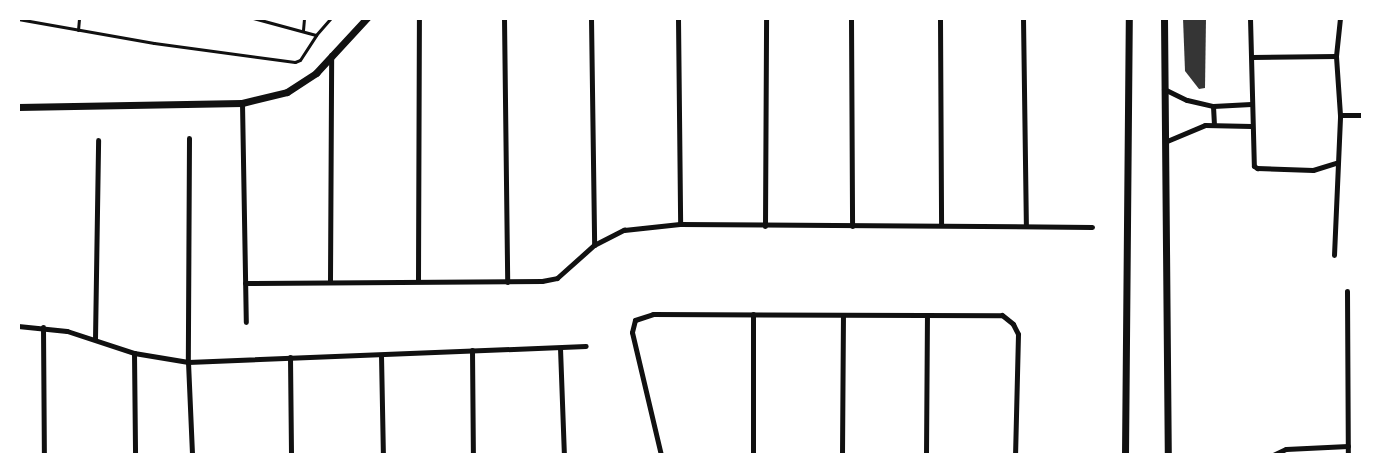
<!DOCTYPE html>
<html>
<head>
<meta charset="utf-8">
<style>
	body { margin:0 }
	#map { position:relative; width:1381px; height:473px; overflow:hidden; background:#fff; font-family:"Alegreya Sans",sans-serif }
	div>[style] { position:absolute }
	.building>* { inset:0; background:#353535 }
	.service>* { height:3px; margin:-1.5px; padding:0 1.5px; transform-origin:1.5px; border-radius:1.5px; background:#111 }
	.minor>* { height:5px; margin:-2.5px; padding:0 2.5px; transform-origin:2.5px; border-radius:2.5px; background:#111 }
	.tertiary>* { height:7px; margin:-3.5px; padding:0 3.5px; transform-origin:3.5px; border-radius:3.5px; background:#111 }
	span { translate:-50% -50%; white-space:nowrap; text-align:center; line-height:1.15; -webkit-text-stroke:6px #fff; paint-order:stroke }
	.frame { position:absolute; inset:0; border:20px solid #fff; pointer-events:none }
</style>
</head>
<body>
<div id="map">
	<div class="building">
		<i style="clip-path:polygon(1183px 18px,1206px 18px,1205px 88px,1199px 89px,1185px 71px)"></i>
	</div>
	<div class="service">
		<i style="left:253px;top:18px;width:65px;rotate:15.1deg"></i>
		<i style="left:18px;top:19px;width:138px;rotate:10deg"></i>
		<i style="left:154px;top:43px;width:142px;rotate:7.7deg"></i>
		<i style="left:295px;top:62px;width:5px;rotate:-22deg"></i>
		<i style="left:300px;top:60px;width:30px;rotate:-57deg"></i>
		<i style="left:316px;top:35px;width:23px;rotate:-49deg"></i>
		<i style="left:78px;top:30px;width:12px;rotate:-85deg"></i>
		<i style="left:303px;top:30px;width:12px;rotate:-85deg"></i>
	</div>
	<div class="minor">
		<i style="left:504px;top:18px;width:264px;rotate:89.3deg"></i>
		<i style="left:591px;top:18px;width:227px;rotate:89.2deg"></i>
		<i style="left:678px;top:18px;width:206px;rotate:89.4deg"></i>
		<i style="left:851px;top:18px;width:208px;rotate:89.7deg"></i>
		<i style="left:940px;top:18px;width:207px;rotate:89.7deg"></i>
		<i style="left:1023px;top:18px;width:208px;rotate:89.2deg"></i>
		<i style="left:1250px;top:18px;width:148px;rotate:88.5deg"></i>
		<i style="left:1254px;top:166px;width:4px;rotate:34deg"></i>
		<i style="left:1257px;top:168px;width:56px;rotate:2deg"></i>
		<i style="left:1313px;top:170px;width:24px;rotate:-17deg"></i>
		<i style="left:1252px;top:57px;width:84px;rotate:-0.7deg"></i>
		<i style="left:1164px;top:89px;width:25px;rotate:26deg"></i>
		<i style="left:1187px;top:100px;width:27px;rotate:13deg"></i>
		<i style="left:1213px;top:106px;width:38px;rotate:-3deg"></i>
		<i style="left:242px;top:103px;width:219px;rotate:89deg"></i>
		<i style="left:1213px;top:106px;width:17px;rotate:87deg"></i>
		<i style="left:1340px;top:115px;width:23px"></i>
		<i style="left:189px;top:138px;width:224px;rotate:90.3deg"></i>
		<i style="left:188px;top:362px;width:93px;rotate:87.5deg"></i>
		<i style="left:1167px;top:141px;width:41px;rotate:-22.8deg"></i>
		<i style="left:1205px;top:125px;width:46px;rotate:1.2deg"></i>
		<i style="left:765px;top:226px;width:208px;rotate:-89.7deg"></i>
		<i style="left:1334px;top:255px;width:140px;rotate:-87.5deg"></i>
		<i style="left:1340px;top:115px;width:59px;rotate:-93.9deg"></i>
		<i style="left:1336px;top:56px;width:38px;rotate:-84deg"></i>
		<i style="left:418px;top:280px;width:262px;rotate:-89.8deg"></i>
		<i style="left:330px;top:281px;width:226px;rotate:-89.7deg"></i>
		<i style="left:245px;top:283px;width:297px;rotate:-0.4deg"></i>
		<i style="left:542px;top:281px;width:15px;rotate:-11deg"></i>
		<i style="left:557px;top:278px;width:50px;rotate:-41.7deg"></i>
		<i style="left:594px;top:245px;width:34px;rotate:-27deg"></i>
		<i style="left:624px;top:230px;width:56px;rotate:-6.1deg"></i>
		<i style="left:680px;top:224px;width:412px;rotate:0.4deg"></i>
		<i style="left:1347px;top:291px;width:164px;rotate:89.7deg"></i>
		<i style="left:753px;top:314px;width:141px;rotate:90deg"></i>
		<i style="left:18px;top:326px;width:49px;rotate:5.8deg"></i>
		<i style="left:67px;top:331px;width:71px;rotate:18.2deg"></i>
		<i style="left:134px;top:353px;width:55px;rotate:9.5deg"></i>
		<i style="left:188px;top:362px;width:398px;rotate:-2.3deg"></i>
		<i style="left:43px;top:327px;width:128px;rotate:89.6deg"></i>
		<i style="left:95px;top:339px;width:199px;rotate:-89.1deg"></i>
		<i style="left:560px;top:348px;width:107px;rotate:87.9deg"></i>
		<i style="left:472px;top:350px;width:105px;rotate:89.5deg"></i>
		<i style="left:134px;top:353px;width:102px;rotate:89.4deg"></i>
		<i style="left:381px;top:355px;width:100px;rotate:88.9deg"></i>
		<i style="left:290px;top:357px;width:98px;rotate:89.4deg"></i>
		<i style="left:661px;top:455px;width:126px;rotate:-103.3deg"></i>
		<i style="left:632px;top:332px;width:12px;rotate:-76deg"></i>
		<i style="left:635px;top:320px;width:19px;rotate:-18deg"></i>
		<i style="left:653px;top:314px;width:349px;rotate:0.2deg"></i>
		<i style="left:1002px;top:315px;width:14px;rotate:39deg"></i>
		<i style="left:1013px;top:324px;width:11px;rotate:63deg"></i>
		<i style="left:1018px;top:334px;width:121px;rotate:91.4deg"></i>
		<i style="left:842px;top:455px;width:140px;rotate:-89.6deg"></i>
		<i style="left:926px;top:455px;width:139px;rotate:-89.6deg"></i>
		<i style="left:1273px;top:455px;width:14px;rotate:-25deg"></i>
		<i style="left:1286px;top:449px;width:62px;rotate:-2.8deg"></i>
	</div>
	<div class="tertiary">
		<i style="left:1164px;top:18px;width:437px;rotate:89.5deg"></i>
		<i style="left:18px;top:107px;width:224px;rotate:-1deg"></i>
		<i style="left:242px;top:103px;width:46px;rotate:-13.7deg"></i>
		<i style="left:287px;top:92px;width:35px;rotate:-33deg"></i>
		<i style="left:316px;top:73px;width:75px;rotate:-47.2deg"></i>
		<i style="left:1125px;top:455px;width:437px;rotate:-89.5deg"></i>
	</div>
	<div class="frame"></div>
</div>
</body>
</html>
